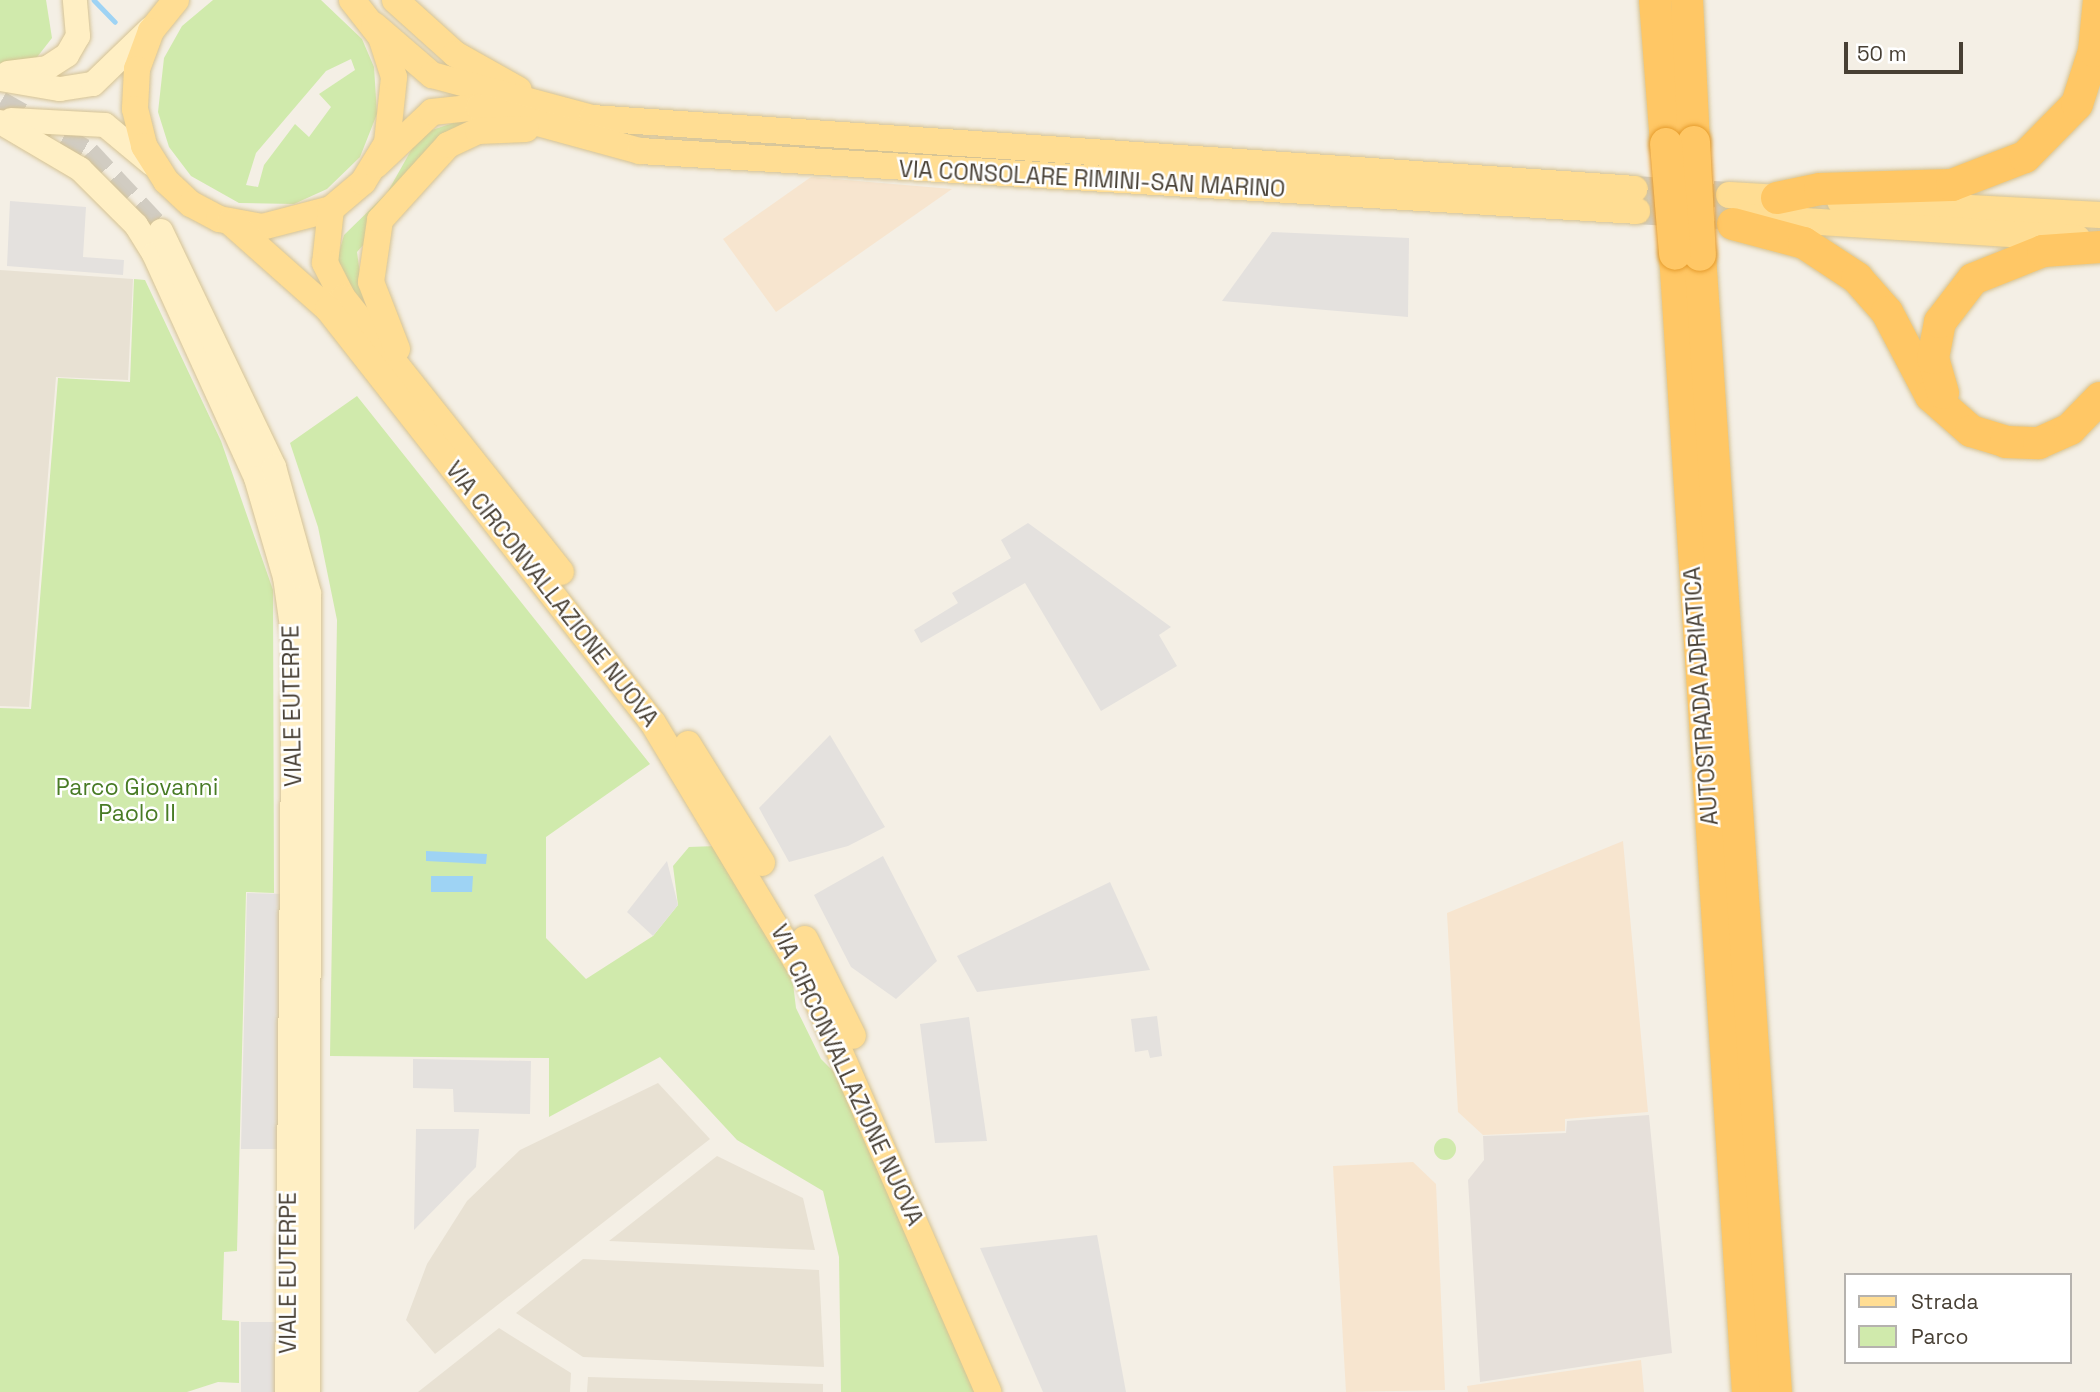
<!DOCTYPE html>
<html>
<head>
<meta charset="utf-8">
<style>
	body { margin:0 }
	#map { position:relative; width:2100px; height:1392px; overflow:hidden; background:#f4efe5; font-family:"Space Grotesk",sans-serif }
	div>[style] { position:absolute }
	.residential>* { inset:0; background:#e8e1d3 }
	.commercial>* { inset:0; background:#f7e5cf }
	.industrial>* { inset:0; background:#e6e0da }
	.green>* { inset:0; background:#d0eaac }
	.round { border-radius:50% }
	.parking>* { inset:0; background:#e4e1de }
	.water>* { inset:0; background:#9ed3f4 }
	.stream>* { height:4.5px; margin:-2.25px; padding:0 2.25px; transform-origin:2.25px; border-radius:2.25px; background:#9ed3f4 }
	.secondary-tunnel>* { height:24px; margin-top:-12px; transform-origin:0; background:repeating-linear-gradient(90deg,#d1ccc2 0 24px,transparent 0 36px) }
	.primary-tunnel>* { height:26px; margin-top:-13px; transform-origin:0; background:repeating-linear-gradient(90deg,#d1ccc2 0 26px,transparent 0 39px) }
	.roads { filter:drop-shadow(0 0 2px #d6c393) drop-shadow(0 0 2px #d6c393) }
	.secondary>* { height:24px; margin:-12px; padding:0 12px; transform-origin:12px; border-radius:12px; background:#ffefc4 }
	.primary>* { height:26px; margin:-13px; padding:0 13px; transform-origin:13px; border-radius:13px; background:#ffdd93 }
	.highway>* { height:32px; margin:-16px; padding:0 16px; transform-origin:16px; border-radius:16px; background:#ffc765 }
	.bridges { filter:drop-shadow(0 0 2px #e69c2d) drop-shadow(0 0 2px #e69c2d) }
	.highway-bridge>* { height:32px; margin:-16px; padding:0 16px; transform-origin:16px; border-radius:16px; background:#ffc765 }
	span { translate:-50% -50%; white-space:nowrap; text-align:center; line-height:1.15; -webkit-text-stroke:5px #fff; paint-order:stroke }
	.street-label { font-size:23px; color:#473f34 }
	.park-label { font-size:23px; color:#487b25 }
	.legend { position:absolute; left:1844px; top:1273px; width:228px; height:91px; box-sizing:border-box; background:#fff; border:2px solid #b5b2ae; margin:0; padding:9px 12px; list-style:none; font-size:21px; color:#473f34 }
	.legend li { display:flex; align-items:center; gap:14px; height:35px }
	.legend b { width:35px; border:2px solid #b5b2ae }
	.scale { position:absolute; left:1844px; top:42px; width:119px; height:32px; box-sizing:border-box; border:4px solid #473f34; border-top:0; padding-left:9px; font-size:21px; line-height:24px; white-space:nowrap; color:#473f34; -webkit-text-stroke:5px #fff; paint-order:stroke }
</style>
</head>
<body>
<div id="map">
	<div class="residential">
		<i style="clip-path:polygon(0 270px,133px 279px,128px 380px,56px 377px,29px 707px,0 706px)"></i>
		<i style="clip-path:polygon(658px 1083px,710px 1139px,435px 1354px,406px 1320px,427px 1264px,467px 1201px,520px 1150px)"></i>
		<i style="clip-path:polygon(717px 1156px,803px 1198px,815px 1250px,609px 1241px)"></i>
		<i style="clip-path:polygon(583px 1259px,819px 1270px,824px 1367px,583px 1357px,516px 1313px)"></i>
		<i style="clip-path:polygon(499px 1328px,571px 1373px,570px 1392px,418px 1392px)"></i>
		<i style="clip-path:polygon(588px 1377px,823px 1384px,823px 1392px,587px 1392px)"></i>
	</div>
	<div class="commercial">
		<i style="clip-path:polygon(811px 177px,952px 189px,776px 312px,723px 239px)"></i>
		<i style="clip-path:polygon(1623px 841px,1648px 1112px,1565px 1119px,1565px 1131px,1483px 1135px,1458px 1112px,1447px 913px)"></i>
		<i style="clip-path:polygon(1413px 1162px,1436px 1184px,1445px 1390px,1346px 1392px,1333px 1166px)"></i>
		<i style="clip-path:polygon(1641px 1360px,1644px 1392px,1468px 1392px,1467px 1386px)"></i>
	</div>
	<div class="industrial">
		<i style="clip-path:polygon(1649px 1115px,1672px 1353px,1480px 1382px,1468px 1180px,1484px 1160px,1483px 1136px,1566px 1133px,1567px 1121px)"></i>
	</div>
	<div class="green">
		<i style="clip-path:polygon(0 0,46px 0,52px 38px,34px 61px,0 66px)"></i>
		<i style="clip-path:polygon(evenodd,213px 0,321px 0,362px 39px,374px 67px,377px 114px,360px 157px,327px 189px,294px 204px,239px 203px,191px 176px,169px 147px,158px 112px,164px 58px,182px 26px,213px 0,351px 59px,355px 70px,319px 94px,331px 107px,309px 137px,295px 124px,264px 165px,258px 187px,246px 185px,256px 153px,326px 71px,351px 59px)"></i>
		<i style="clip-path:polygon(459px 121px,471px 123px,357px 252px,365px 310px,336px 263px,344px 235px,387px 193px,414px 145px,432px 130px)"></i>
		<i style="clip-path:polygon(134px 279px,145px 280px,221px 441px,273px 590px,274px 893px,246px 892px,237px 1251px,224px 1252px,222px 1320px,239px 1321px,239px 1383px,218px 1382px,187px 1392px,0 1392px,0 708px,31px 709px,58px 378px,130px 382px)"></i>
		<i style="clip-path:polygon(357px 396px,650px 764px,546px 837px,546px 938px,586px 979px,653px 936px,678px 905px,673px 866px,689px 847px,716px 846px,792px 975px,796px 1008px,821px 1059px,848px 1086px,976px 1392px,841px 1392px,839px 1257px,823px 1191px,737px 1140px,660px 1057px,549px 1117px,549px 1058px,330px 1056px,337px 620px,318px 527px,290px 443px)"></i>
		<i class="round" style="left:1434px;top:1138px;width:22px;height:22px"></i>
	</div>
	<div class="parking">
		<i style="clip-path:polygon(10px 201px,86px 207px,83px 257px,124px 260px,123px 275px,7px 266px)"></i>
		<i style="clip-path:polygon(1272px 232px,1409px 238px,1408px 317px,1222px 301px)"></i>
		<i style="clip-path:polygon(1028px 523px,1171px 627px,1159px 635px,1177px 666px,1101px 711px,1025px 583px,921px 643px,914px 630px,958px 603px,952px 593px,1011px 558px,1001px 540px)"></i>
		<i style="clip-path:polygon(830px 735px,885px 827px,848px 846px,789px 862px,759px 808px)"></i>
		<i style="clip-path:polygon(883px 856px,937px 961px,896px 999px,851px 967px,814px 895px)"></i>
		<i style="clip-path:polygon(667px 861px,678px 905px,653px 936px,627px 912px)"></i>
		<i style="clip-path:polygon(1110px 882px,1150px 970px,977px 992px,957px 956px)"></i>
		<i style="clip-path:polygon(247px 893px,284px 894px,280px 1149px,241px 1149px)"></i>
		<i style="clip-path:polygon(1157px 1016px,1162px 1056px,1150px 1058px,1148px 1050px,1135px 1052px,1131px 1019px)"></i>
		<i style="clip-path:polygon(969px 1017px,987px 1141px,935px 1143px,920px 1024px)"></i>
		<i style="clip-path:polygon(413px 1059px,531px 1061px,530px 1114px,454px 1112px,453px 1089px,413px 1088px)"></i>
		<i style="clip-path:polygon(416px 1129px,479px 1129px,476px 1167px,414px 1230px)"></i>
		<i style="clip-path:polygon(1097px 1235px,1126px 1392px,1043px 1392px,980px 1248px)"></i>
		<i style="clip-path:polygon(241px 1322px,277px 1322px,276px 1392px,241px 1392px)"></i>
	</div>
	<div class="water">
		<i style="clip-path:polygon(426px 851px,487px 854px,486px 864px,426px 861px)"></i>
		<i style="clip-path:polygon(431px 876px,473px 876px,472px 892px,431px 892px)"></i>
	</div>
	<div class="stream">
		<i style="left:94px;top:0;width:30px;rotate:46deg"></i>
	</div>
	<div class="secondary-tunnel">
		<i style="left:0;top:103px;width:101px;rotate:29.6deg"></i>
		<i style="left:88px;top:153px;width:107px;rotate:46.9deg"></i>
	</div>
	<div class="primary-tunnel">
		<i style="left:1635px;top:189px;width:94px;rotate:3.7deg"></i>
		<i style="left:1637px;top:211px;width:96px;rotate:3.6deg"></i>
	</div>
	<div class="roads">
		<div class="secondary">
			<i style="left:8px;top:73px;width:39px;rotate:-7deg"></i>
			<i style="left:47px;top:68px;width:24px;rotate:-33deg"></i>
			<i style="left:67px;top:55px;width:22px;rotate:-60deg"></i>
			<i style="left:78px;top:36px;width:36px;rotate:-95deg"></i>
			<i style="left:0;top:79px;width:61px;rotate:9.5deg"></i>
			<i style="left:60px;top:89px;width:33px;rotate:-9deg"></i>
			<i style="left:93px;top:84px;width:79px;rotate:-44deg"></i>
			<i style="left:11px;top:120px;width:94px;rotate:3deg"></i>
			<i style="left:105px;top:125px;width:61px;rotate:39.7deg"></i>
			<i style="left:0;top:122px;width:93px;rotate:30.4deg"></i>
			<i style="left:80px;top:169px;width:79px;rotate:45deg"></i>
			<i style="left:136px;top:225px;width:34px;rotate:58deg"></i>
			<i style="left:154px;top:254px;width:246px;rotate:65.5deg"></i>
			<i style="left:256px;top:478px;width:103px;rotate:73.7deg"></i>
			<i style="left:285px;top:577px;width:65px;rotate:82deg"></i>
			<i style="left:294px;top:641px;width:751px;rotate:90.53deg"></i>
			<i style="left:161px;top:231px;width:262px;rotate:64.4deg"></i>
			<i style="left:274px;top:467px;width:131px;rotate:74.5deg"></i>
			<i style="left:309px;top:593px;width:799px;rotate:90.07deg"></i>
		</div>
		<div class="primary">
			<i style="left:176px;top:0;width:40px;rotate:129deg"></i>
			<i style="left:151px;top:31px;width:40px;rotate:110.2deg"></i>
			<i style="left:137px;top:69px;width:40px;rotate:92.9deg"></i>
			<i style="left:135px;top:109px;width:38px;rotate:76deg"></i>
			<i style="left:144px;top:146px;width:41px;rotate:57.8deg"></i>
			<i style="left:166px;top:181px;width:34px;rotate:43deg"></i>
			<i style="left:191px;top:204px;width:32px;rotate:28deg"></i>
			<i style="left:219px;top:219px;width:44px;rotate:10.5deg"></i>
			<i style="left:262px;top:227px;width:71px;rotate:-14.6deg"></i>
			<i style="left:331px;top:209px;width:42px;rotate:-40.2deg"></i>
			<i style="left:363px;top:182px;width:46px;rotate:-58.4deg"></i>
			<i style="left:387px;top:143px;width:66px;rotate:-83.9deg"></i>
			<i style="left:394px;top:77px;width:42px;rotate:-108deg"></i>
			<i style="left:381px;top:37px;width:47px;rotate:-128.1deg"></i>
			<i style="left:395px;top:0;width:81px;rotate:42deg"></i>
			<i style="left:455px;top:54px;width:73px;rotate:29.4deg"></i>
			<i style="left:374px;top:25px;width:77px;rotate:40.8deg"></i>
			<i style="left:432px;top:75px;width:166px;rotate:15deg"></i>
			<i style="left:592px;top:118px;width:1045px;rotate:3.89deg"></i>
			<i style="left:376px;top:165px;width:77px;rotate:-43.4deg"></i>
			<i style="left:432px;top:112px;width:47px;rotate:-6.1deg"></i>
			<i style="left:479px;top:107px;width:167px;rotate:15.3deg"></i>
			<i style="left:640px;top:151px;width:999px;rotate:3.44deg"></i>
			<i style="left:1729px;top:195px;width:69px;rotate:3.3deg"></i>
			<i style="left:1840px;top:201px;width:260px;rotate:3.1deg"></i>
			<i style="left:331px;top:209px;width:54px;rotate:96.3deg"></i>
			<i style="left:325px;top:263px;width:39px;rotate:63deg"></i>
			<i style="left:343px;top:298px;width:350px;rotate:51.5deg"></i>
			<i style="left:1741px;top:217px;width:337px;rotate:3.6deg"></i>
			<i style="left:230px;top:222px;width:131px;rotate:41.6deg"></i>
			<i style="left:328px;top:309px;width:526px;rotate:51.87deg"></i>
			<i style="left:653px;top:723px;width:307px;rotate:59deg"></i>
			<i style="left:811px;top:986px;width:443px;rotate:66.4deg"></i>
			<i style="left:397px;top:349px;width:72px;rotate:-111.2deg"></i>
			<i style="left:371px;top:282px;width:63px;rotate:-81.7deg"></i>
			<i style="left:380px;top:220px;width:101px;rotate:-47.8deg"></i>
			<i style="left:448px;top:145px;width:33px;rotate:-25deg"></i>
			<i style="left:478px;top:131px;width:48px;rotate:-2.4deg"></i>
			<i style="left:688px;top:744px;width:140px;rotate:58.1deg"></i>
			<i style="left:805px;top:939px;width:108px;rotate:63.7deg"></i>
		</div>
		<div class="highway">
			<i style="left:1655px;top:0;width:144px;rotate:85.6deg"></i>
			<i style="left:1687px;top:0;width:142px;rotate:87.2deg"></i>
			<i style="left:1777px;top:198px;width:44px;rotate:-11.8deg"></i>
			<i style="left:1820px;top:189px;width:132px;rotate:-1.7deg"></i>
			<i style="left:1952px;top:185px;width:78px;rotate:-21deg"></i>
			<i style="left:2025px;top:157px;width:74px;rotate:-45.5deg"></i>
			<i style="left:2077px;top:104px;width:56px;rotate:-72.2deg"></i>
			<i style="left:2094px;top:51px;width:51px;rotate:-84.4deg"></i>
			<i style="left:1733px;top:224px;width:73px;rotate:15deg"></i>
			<i style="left:1804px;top:243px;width:64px;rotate:33.4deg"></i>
			<i style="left:1857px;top:278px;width:45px;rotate:48.6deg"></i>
			<i style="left:1887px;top:312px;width:95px;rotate:62.4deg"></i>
			<i style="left:1931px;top:396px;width:53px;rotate:41.2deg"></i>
			<i style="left:1971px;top:431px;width:37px;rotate:17deg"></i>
			<i style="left:2006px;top:442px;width:33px;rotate:2deg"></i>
			<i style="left:2039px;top:443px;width:34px;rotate:-24deg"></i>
			<i style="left:2070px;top:429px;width:43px;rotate:-45.9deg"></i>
			<i style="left:1675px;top:254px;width:1140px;rotate:86.33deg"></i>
			<i style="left:1700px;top:255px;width:1140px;rotate:86.18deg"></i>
			<i style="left:1943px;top:393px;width:36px;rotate:-106deg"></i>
			<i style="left:1933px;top:358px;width:37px;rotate:-79deg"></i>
			<i style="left:1940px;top:322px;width:54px;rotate:-52.5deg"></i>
			<i style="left:1973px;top:279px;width:75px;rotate:-21.8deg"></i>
			<i style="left:2043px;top:251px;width:57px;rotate:-4deg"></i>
		</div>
	</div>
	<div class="bridges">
		<div class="highway-bridge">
			<i style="left:1694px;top:142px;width:113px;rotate:87deg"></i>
			<i style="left:1666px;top:144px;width:110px;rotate:85.3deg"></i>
		</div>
	</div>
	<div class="street-label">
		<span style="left:1092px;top:179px;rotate:3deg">VIA CONSOLARE RIMINI-SAN MARINO</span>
		<span style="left:552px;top:594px;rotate:52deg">VIA CIRCONVALLAZIONE NUOVA</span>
		<span style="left:1701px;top:696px;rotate:-94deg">AUTOSTRADA ADRIATICA</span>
		<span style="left:292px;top:706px;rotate:-91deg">VIALE EUTERPE</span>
		<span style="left:847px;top:1075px;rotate:65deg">VIA CIRCONVALLAZIONE NUOVA</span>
		<span style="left:288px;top:1273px;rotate:-90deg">VIALE EUTERPE</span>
	</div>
	<div class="park-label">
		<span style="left:137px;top:800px">Parco Giovanni<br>Paolo II</span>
	</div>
	<ul class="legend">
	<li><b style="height:9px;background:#ffdd93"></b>Strada</li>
	<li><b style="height:19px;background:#d0eaac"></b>Parco</li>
	</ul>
	<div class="scale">50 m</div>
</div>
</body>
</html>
